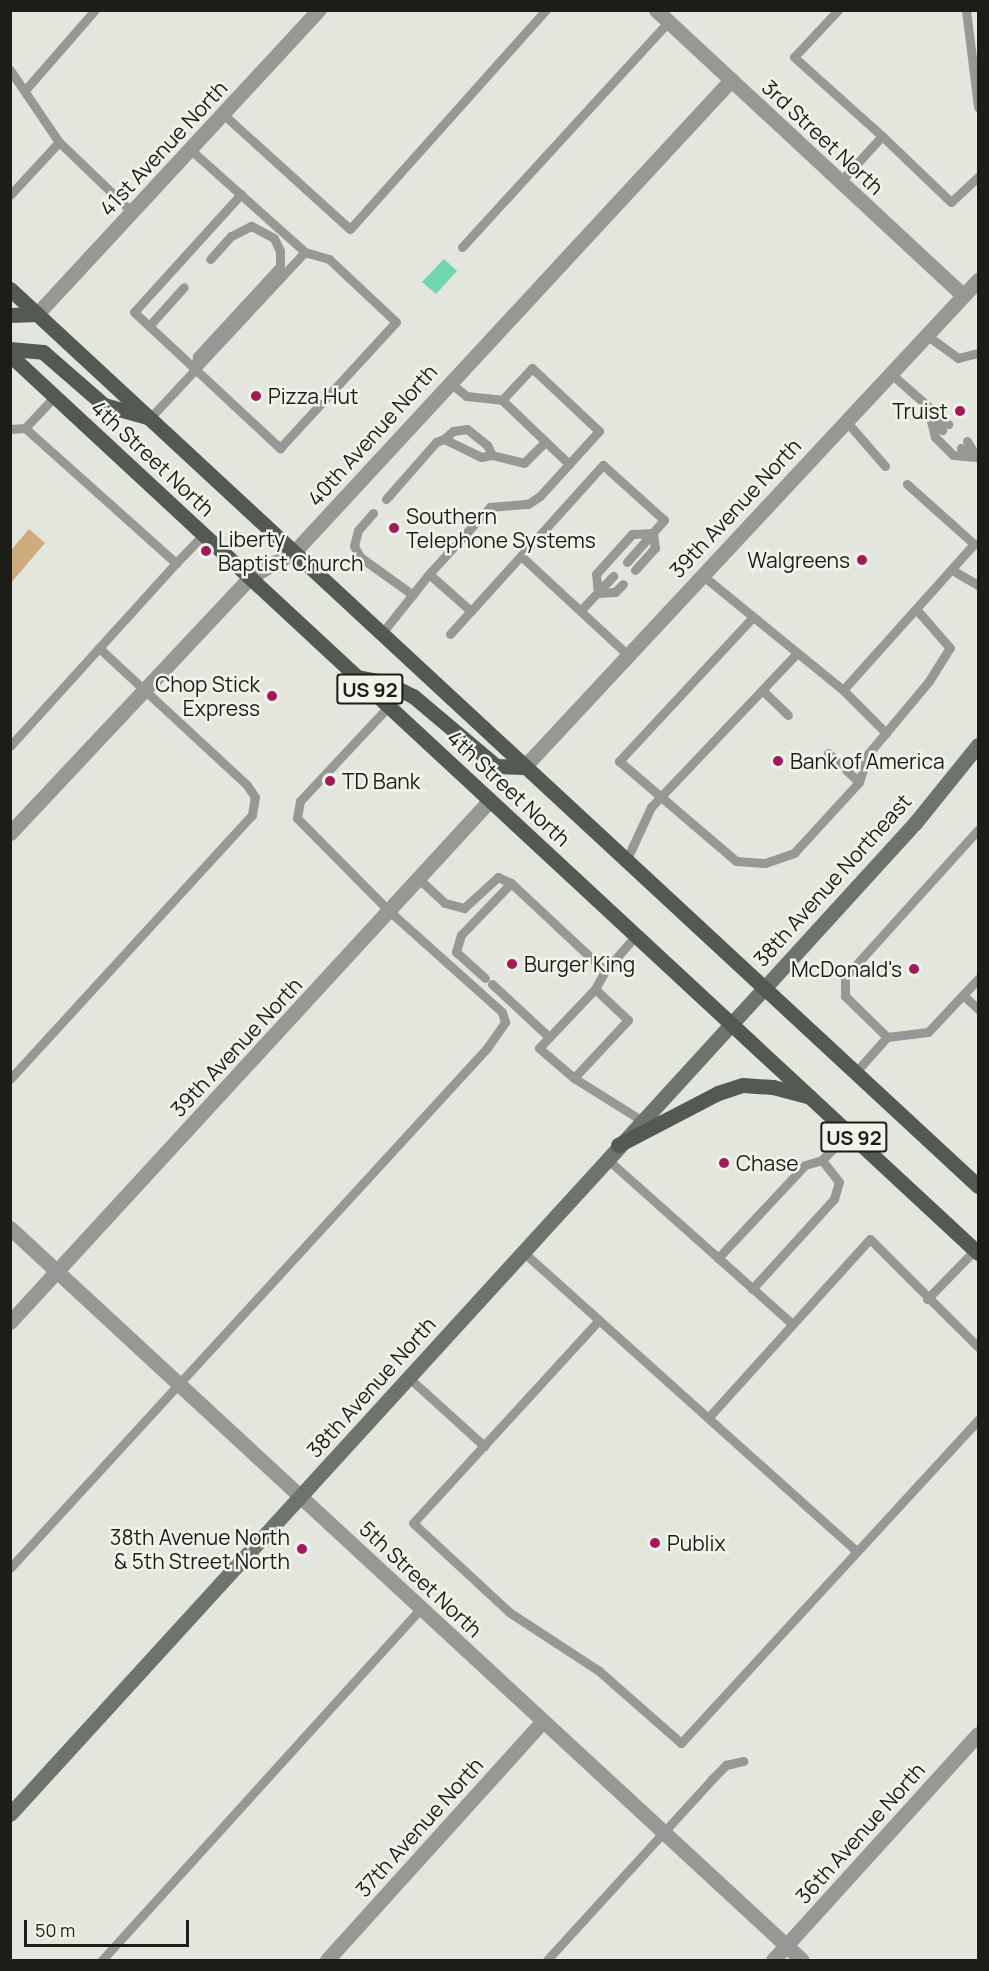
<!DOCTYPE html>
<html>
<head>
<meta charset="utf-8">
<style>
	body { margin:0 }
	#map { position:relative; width:989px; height:1971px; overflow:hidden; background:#e3e6dc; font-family:Manrope,sans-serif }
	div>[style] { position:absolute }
	.green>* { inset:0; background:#ceab7d }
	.water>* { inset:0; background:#70d5b1 }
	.lane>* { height:9px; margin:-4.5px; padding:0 4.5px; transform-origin:4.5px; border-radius:4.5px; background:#959895 }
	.street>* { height:15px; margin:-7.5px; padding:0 7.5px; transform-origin:7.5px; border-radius:7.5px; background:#959895 }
	.secondary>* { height:15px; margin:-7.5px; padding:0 7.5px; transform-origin:7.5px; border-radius:7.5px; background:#6e736e }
	.primary>* { height:15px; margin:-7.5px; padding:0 7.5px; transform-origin:7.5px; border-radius:7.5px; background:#545953 }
	.dots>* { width:16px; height:16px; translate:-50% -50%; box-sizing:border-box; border:3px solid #f0f4e9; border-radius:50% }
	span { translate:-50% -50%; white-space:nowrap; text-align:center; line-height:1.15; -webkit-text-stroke:5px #f0f4e9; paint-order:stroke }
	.shield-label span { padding:2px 4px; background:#f0f4e9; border:2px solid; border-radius:4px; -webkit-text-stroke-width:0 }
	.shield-label { font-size:20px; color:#1c1d19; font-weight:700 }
	.street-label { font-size:21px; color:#1c1d19 }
	.poi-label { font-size:21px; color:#1c1d19 }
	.left { translate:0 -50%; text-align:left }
	.right { translate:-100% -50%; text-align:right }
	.frame { position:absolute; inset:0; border:12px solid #1c1d19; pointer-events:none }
	.scale { position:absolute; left:24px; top:1920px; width:165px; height:27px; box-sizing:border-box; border:3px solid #1c1d19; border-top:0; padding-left:8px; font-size:18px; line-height:21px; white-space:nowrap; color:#1c1d19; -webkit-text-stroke:4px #f0f4e9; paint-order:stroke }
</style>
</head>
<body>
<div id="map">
	<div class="green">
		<i style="clip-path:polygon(29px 529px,45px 543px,11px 583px,11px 550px)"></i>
	</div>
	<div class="water">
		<i style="clip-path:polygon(444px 259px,457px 271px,436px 294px,422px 282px)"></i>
	</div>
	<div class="lane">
		<i style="left:838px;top:10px;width:64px;rotate:133.1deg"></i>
		<i style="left:794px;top:57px;width:118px;rotate:41.9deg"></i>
		<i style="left:882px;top:136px;width:61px;rotate:132.3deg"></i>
		<i style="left:966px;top:10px;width:98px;rotate:82.9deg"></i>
		<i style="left:10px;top:70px;width:87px;rotate:55.8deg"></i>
		<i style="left:26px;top:89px;width:105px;rotate:-48.9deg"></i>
		<i style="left:223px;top:114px;width:171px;rotate:42.2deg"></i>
		<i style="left:350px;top:229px;width:294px;rotate:-48.2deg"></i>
		<i style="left:882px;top:136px;width:95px;rotate:43.7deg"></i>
		<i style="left:951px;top:202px;width:37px;rotate:-43deg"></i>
		<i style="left:241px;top:194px;width:159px;rotate:132.2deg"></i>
		<i style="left:134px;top:312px;width:200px;rotate:43deg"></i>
		<i style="left:280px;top:448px;width:171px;rotate:-47.4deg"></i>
		<i style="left:396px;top:322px;width:92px;rotate:-136.8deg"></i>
		<i style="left:329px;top:259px;width:25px;rotate:-164deg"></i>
		<i style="left:10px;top:195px;width:72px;rotate:-47.2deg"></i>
		<i style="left:59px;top:142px;width:101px;rotate:43.8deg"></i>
		<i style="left:462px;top:247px;width:305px;rotate:-47.5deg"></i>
		<i style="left:149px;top:326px;width:52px;rotate:-48.1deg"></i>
		<i style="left:925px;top:334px;width:41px;rotate:36deg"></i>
		<i style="left:958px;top:358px;width:21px;rotate:-14deg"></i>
		<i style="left:195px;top:369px;width:13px;rotate:-81deg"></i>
		<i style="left:197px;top:356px;width:122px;rotate:-47.3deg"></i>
		<i style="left:280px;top:266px;width:15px;rotate:-90deg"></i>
		<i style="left:280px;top:251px;width:14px;rotate:-115deg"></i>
		<i style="left:274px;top:238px;width:26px;rotate:-152deg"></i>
		<i style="left:251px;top:226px;width:22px;rotate:153deg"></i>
		<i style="left:231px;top:236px;width:31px;rotate:132deg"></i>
		<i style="left:889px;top:372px;width:79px;rotate:41.4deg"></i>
		<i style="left:449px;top:382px;width:22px;rotate:39deg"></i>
		<i style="left:466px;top:396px;width:36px;rotate:6deg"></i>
		<i style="left:502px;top:400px;width:93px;rotate:43.7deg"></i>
		<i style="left:928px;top:409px;width:29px;rotate:76deg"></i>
		<i style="left:935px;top:437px;width:25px;rotate:45deg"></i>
		<i style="left:953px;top:455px;width:23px;rotate:5deg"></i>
		<i style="left:933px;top:416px;width:17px;rotate:57deg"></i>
		<i style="left:150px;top:418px;width:227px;rotate:-47deg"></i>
		<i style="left:305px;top:252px;width:154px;rotate:-138.2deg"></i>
		<i style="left:845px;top:420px;width:61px;rotate:49deg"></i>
		<i style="left:25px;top:428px;width:44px;rotate:-46.8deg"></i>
		<i style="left:10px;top:429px;width:15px;rotate:-4deg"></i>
		<i style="left:25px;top:428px;width:203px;rotate:41.8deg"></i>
		<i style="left:176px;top:563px;width:247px;rotate:132.2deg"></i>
		<i style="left:444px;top:439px;width:12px;rotate:-42deg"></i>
		<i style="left:453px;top:431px;width:14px;rotate:-8deg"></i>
		<i style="left:467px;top:429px;width:26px;rotate:39deg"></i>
		<i style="left:487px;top:445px;width:11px;rotate:63deg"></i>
		<i style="left:967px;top:441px;width:16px;rotate:60deg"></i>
		<i style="left:961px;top:448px;width:15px;rotate:32deg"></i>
		<i style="left:386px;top:499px;width:76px;rotate:-48.7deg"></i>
		<i style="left:436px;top:442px;width:9px;rotate:-21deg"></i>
		<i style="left:444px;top:439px;width:41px;rotate:25.9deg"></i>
		<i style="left:481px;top:457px;width:11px;rotate:-10deg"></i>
		<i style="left:492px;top:455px;width:33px;rotate:14deg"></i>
		<i style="left:524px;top:463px;width:30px;rotate:-45deg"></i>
		<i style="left:373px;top:513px;width:23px;rotate:131deg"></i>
		<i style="left:358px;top:530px;width:16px;rotate:104deg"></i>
		<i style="left:354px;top:546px;width:13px;rotate:61deg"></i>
		<i style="left:360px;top:557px;width:65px;rotate:35.6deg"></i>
		<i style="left:521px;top:556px;width:146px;rotate:42.8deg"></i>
		<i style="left:176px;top:563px;width:40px;rotate:-46deg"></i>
		<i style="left:635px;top:570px;width:30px;rotate:-48deg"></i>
		<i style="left:655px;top:548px;width:15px;rotate:-98deg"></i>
		<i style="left:952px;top:570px;width:30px;rotate:30deg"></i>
		<i style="left:429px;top:574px;width:91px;rotate:-47.7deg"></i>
		<i style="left:490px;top:507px;width:38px;rotate:-5deg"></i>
		<i style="left:528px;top:504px;width:14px;rotate:-34deg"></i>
		<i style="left:540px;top:496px;width:88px;rotate:-47.8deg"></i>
		<i style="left:599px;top:431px;width:92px;rotate:-136.8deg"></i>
		<i style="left:532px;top:368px;width:44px;rotate:133.2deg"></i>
		<i style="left:702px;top:575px;width:182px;rotate:39.2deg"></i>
		<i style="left:843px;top:690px;width:196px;rotate:-48.1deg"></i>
		<i style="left:974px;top:544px;width:90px;rotate:-138.2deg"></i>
		<i style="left:598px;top:593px;width:19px;rotate:-96deg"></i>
		<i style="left:596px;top:574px;width:54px;rotate:-48deg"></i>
		<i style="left:632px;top:534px;width:21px;rotate:-3deg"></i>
		<i style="left:598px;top:593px;width:17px;rotate:-3deg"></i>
		<i style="left:615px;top:592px;width:11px;rotate:-45deg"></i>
		<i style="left:581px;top:610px;width:47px;rotate:-46.7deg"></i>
		<i style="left:753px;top:617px;width:197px;rotate:132.9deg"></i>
		<i style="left:619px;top:761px;width:154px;rotate:40.5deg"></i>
		<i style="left:736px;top:861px;width:29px;rotate:4deg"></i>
		<i style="left:765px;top:863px;width:31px;rotate:-19deg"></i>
		<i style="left:794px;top:853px;width:96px;rotate:-47.5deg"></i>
		<i style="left:859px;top:782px;width:29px;rotate:-72deg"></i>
		<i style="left:868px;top:754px;width:95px;rotate:-50.1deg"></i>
		<i style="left:929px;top:681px;width:39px;rotate:-58deg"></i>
		<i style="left:950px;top:648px;width:52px;rotate:-131.1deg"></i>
		<i style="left:382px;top:633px;width:75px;rotate:-51.5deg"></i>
		<i style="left:429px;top:574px;width:56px;rotate:41.4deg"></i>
		<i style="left:471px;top:611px;width:197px;rotate:-47.9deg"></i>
		<i style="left:603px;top:465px;width:82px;rotate:42deg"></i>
		<i style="left:664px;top:520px;width:56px;rotate:131.4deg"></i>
		<i style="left:450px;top:634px;width:31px;rotate:-48deg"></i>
		<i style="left:762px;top:690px;width:36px;rotate:44deg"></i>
		<i style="left:843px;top:690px;width:61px;rotate:45deg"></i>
		<i style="left:828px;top:753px;width:42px;rotate:43.1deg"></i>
		<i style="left:626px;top:861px;width:60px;rotate:-65.2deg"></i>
		<i style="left:651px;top:807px;width:212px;rotate:-46.5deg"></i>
		<i style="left:419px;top:879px;width:35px;rotate:43deg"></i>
		<i style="left:445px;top:903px;width:20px;rotate:15deg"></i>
		<i style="left:464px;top:908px;width:46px;rotate:-42.4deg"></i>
		<i style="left:498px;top:877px;width:14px;rotate:25deg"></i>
		<i style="left:511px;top:883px;width:129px;rotate:43.1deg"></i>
		<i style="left:605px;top:971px;width:49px;rotate:-49.1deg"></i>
		<i style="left:485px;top:978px;width:39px;rotate:-138deg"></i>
		<i style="left:456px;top:952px;width:18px;rotate:-74deg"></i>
		<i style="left:461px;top:935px;width:72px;rotate:-46.1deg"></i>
		<i style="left:492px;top:984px;width:78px;rotate:42.9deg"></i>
		<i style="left:595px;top:989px;width:45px;rotate:43.2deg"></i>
		<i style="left:628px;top:1020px;width:79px;rotate:133deg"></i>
		<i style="left:574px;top:1078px;width:46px;rotate:-139.4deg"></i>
		<i style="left:539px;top:1048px;width:81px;rotate:-46.5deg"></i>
		<i style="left:595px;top:989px;width:21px;rotate:-61deg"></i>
		<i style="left:963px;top:995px;width:21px;rotate:43deg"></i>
		<i style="left:887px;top:1037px;width:59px;rotate:-135.7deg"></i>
		<i style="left:845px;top:996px;width:19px;rotate:-90deg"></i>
		<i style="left:845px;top:977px;width:198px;rotate:-47.9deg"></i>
		<i style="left:855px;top:1073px;width:48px;rotate:-48.4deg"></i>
		<i style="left:887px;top:1037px;width:41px;rotate:-7deg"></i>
		<i style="left:928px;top:1032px;width:73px;rotate:-46.7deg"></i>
		<i style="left:574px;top:1078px;width:79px;rotate:32.1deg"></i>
		<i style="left:10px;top:1079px;width:358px;rotate:-47.5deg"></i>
		<i style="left:252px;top:815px;width:18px;rotate:-81deg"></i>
		<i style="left:255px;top:797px;width:14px;rotate:-124deg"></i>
		<i style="left:247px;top:785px;width:202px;rotate:-137.2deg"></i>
		<i style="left:606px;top:1158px;width:249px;rotate:41.7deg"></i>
		<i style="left:522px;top:1251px;width:450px;rotate:41.9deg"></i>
		<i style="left:718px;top:1258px;width:127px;rotate:-46.9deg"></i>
		<i style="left:805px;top:1165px;width:18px;rotate:-16deg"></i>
		<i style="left:822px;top:1160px;width:39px;rotate:-46deg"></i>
		<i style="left:752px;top:1289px;width:122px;rotate:-47.7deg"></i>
		<i style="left:834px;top:1199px;width:18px;rotate:-74deg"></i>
		<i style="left:839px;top:1182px;width:28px;rotate:-128deg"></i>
		<i style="left:927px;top:1299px;width:69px;rotate:-45.6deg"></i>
		<i style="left:599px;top:1320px;width:275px;rotate:132.5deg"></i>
		<i style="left:413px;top:1523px;width:131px;rotate:42.8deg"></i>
		<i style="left:509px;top:1612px;width:108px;rotate:33.2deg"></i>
		<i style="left:599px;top:1671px;width:109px;rotate:41.3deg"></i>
		<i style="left:681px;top:1743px;width:439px;rotate:-47.4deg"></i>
		<i style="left:408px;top:1377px;width:103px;rotate:42.2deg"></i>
		<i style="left:708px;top:1418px;width:241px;rotate:-47.9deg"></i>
		<i style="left:870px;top:1239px;width:153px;rotate:45deg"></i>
		<i style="left:10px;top:1568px;width:706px;rotate:-47.47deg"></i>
		<i style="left:487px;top:1048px;width:32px;rotate:-55deg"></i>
		<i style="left:505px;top:1022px;width:10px;rotate:-107deg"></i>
		<i style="left:502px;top:1012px;width:152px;rotate:-138.2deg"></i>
		<i style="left:389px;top:911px;width:131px;rotate:-134.7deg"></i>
		<i style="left:297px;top:818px;width:17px;rotate:-80deg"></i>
		<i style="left:300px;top:801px;width:130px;rotate:-46.9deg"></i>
		<i style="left:102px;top:1960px;width:475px;rotate:-47.8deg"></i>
		<i style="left:547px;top:1960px;width:245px;rotate:-47.6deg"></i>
		<i style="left:712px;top:1779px;width:20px;rotate:-45deg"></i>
		<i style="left:726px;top:1765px;width:18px;rotate:-13deg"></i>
	</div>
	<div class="street">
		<i style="left:656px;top:10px;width:417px;rotate:42.9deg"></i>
		<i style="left:37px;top:314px;width:415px;rotate:-47.2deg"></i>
		<i style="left:524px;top:767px;width:666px;rotate:-47.01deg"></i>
		<i style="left:10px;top:833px;width:351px;rotate:-46.8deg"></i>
		<i style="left:250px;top:577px;width:52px;rotate:-30deg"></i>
		<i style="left:295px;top:551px;width:642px;rotate:-47.21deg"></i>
		<i style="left:10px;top:1228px;width:1078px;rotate:42.75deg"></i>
		<i style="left:10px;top:1322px;width:709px;rotate:-47.4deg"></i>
		<i style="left:327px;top:1960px;width:322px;rotate:-47.9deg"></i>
		<i style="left:773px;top:1960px;width:305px;rotate:-47.8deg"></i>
	</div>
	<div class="secondary">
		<i style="left:10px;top:1814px;width:1342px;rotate:-47.6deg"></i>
		<i style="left:915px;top:823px;width:100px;rotate:-51.1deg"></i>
	</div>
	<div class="primary">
		<i style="left:10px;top:289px;width:1320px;rotate:42.82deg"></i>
		<i style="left:10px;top:315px;width:27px;rotate:-2deg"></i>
		<i style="left:10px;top:349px;width:33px;rotate:5deg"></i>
		<i style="left:43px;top:352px;width:81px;rotate:41deg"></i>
		<i style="left:104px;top:405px;width:45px;rotate:15.6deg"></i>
		<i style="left:10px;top:355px;width:1320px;rotate:42.85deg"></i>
		<i style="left:357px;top:677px;width:31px;rotate:11deg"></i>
		<i style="left:387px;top:683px;width:29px;rotate:27deg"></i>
		<i style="left:413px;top:696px;width:109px;rotate:40.1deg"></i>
		<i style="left:496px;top:766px;width:28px;rotate:2deg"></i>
		<i style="left:618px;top:1145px;width:113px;rotate:-27.5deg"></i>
		<i style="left:718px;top:1093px;width:26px;rotate:-18deg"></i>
		<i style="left:743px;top:1085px;width:30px;rotate:4deg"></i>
		<i style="left:773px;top:1087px;width:38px;rotate:15deg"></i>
	</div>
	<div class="dots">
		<i style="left:256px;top:396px;background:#a71858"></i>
		<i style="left:960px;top:411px;background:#a71858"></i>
		<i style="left:394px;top:528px;background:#a71858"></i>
		<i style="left:206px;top:551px;background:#a71858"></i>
		<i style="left:862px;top:560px;background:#a71858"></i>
		<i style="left:272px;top:696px;background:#a71858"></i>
		<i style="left:778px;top:761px;background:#a71858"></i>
		<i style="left:330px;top:781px;background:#a71858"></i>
		<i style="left:512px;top:964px;background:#a71858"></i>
		<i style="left:914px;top:969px;background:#a71858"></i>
		<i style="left:724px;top:1163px;background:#a71858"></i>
		<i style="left:655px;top:1543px;background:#a71858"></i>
		<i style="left:302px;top:1549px;background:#a71858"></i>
	</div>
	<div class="shield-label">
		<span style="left:370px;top:689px">US 92</span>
		<span style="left:854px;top:1137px">US 92</span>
	</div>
	<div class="street-label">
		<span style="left:823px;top:137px;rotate:43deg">3rd Street North</span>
		<span style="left:163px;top:148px;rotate:-47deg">41st Avenue North</span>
		<span style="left:372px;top:435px;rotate:-48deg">40th Avenue North</span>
		<span style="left:153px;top:458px;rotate:43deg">4th Street North</span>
		<span style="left:735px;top:508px;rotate:-47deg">39th Avenue North</span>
		<span style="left:509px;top:788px;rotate:43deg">4th Street North</span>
		<span style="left:832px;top:880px;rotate:-48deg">38th Avenue Northeast</span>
		<span style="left:236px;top:1047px;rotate:-47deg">39th Avenue North</span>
		<span style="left:371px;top:1387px;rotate:-48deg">38th Avenue North</span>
		<span style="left:421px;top:1579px;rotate:43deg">5th Street North</span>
		<span style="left:419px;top:1827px;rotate:-48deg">37th Avenue North</span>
		<span style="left:860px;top:1833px;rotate:-48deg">36th Avenue North</span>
	</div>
	<div class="poi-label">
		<span class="left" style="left:268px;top:396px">Pizza Hut</span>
		<span class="right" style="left:948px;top:411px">Truist</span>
		<span class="left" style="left:406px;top:528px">Southern<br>Telephone Systems</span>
		<span class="left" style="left:218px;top:551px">Liberty<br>Baptist Church</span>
		<span class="right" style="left:850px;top:560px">Walgreens</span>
		<span class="right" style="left:260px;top:696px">Chop Stick<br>Express</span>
		<span class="left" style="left:790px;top:761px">Bank of America</span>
		<span class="left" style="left:342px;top:781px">TD Bank</span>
		<span class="left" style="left:524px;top:964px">Burger King</span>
		<span class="right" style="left:902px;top:969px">McDonald's</span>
		<span class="left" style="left:736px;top:1163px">Chase</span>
		<span class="right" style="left:290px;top:1549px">38th Avenue North<br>&amp; 5th Street North</span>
		<span class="left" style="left:667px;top:1543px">Publix</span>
	</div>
	<div class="frame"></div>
	<div class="scale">50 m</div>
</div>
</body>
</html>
